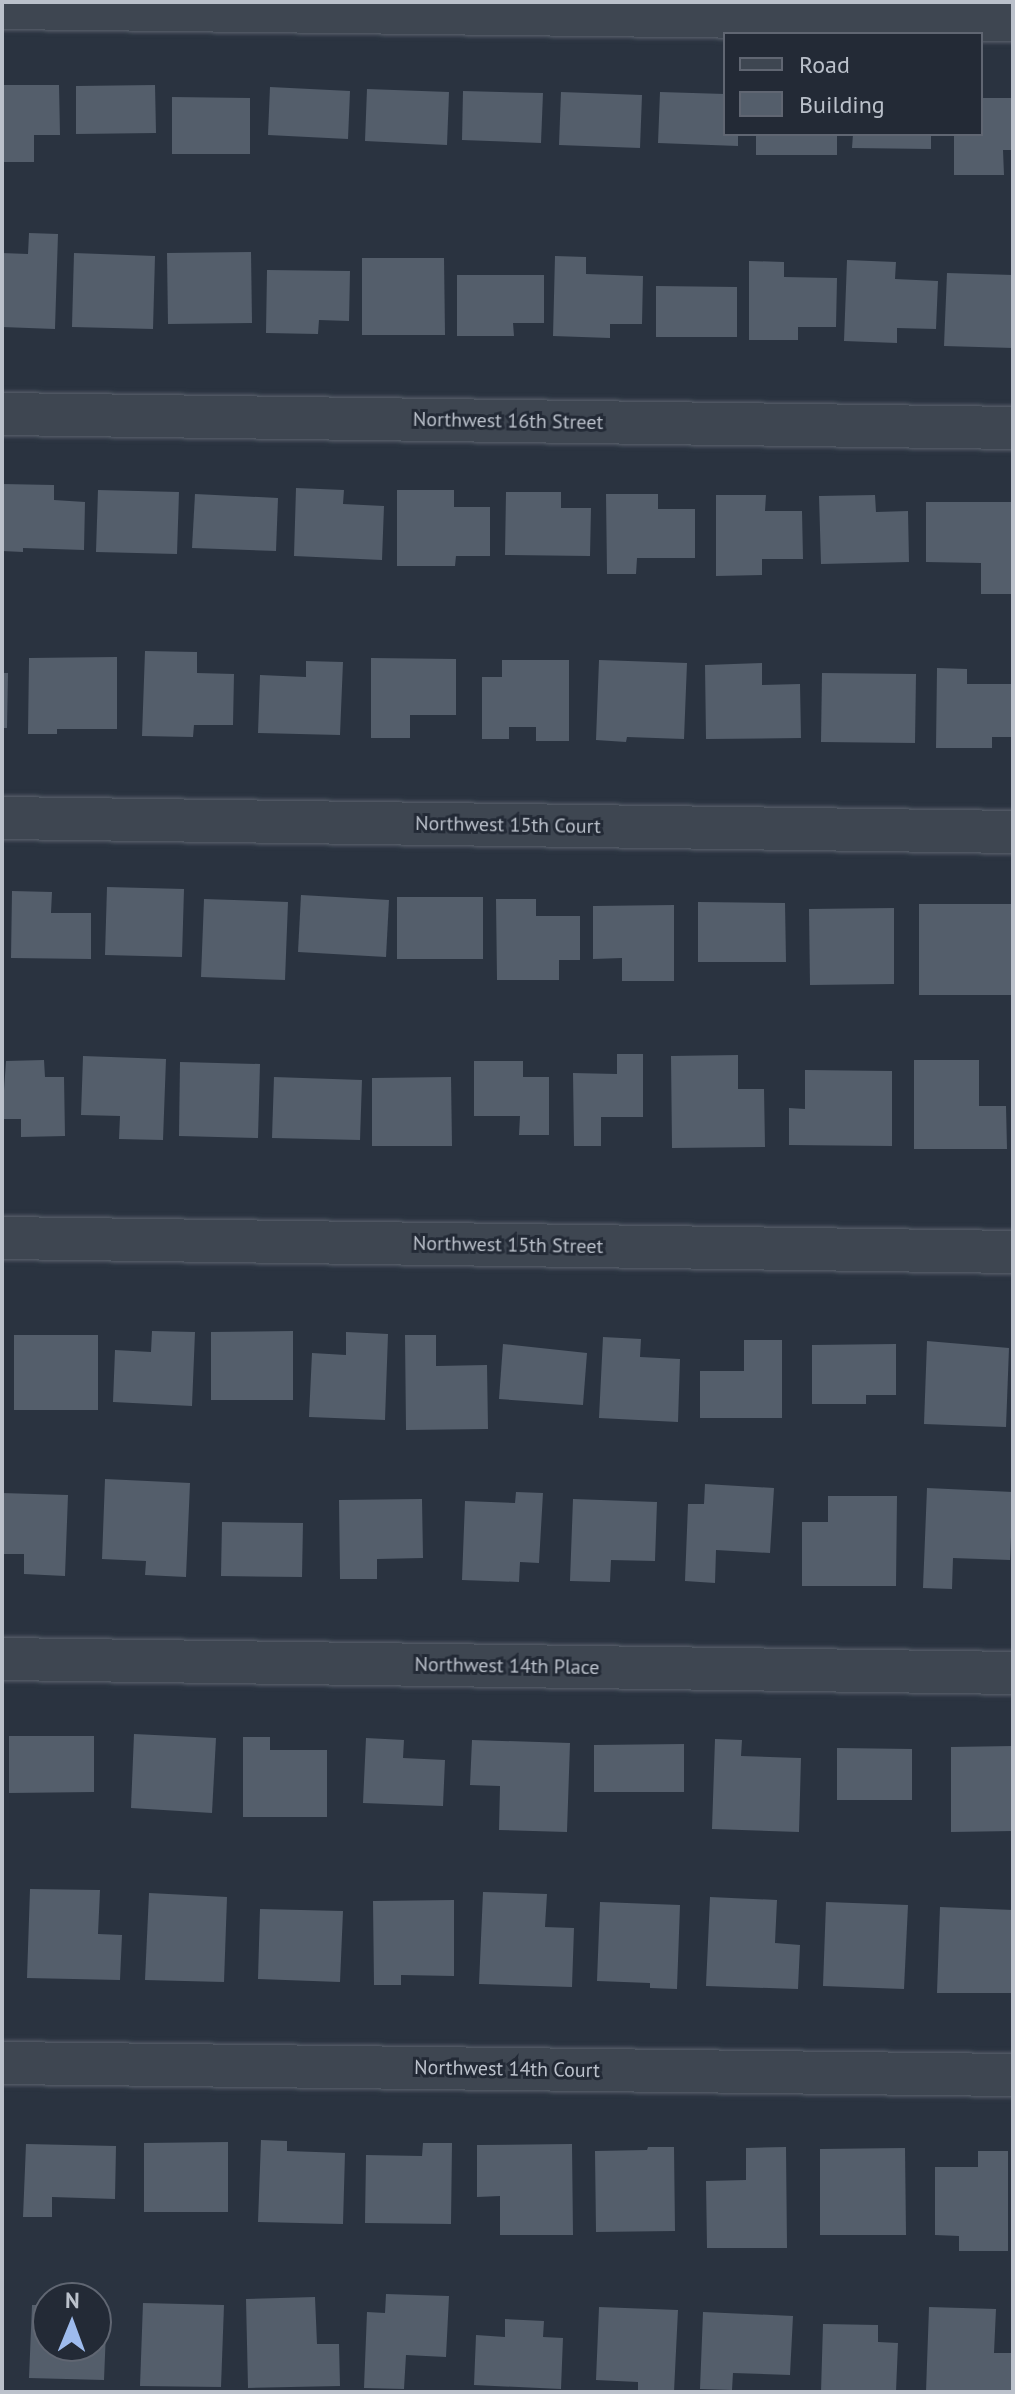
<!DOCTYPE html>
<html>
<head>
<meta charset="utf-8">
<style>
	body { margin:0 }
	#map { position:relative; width:1015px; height:2394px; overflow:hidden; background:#2a3340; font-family:"PT Sans",sans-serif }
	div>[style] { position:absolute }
	.building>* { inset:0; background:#545e6b }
	.roads { filter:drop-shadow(0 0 2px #5c636e) drop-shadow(0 0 2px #5c636e) }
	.minor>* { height:42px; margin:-21px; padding:0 21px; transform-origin:21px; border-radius:21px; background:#3e4651 }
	span { translate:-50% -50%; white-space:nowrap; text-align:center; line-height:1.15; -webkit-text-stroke:6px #232a36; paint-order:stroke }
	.street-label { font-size:20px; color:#bbc1cb }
	.frame { position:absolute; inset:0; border:4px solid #bbc1cb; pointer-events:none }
	.legend { position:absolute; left:723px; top:32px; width:260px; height:104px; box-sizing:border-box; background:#232a36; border:2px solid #606672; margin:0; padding:10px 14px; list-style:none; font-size:24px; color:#bbc1cb }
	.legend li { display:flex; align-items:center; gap:16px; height:40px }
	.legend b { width:40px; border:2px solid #606672 }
	.north { position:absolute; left:32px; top:2282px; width:80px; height:80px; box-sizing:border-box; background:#232a36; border:2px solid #606672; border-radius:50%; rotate:1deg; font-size:22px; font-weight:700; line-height:32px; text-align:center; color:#bbc1cb }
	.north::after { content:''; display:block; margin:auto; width:28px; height:36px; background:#9ebbed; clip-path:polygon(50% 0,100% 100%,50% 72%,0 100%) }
</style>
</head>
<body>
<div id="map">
	<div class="building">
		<i style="clip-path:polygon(2px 85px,59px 85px,60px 135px,34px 135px,34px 162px,2px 162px)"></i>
		<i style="clip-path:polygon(155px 85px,156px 133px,76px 134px,76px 86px)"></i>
		<i style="clip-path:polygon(270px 87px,350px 91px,348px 139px,268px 135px)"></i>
		<i style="clip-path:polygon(367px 89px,449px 92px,447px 145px,365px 141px)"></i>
		<i style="clip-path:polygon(463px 91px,543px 93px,541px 143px,462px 140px)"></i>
		<i style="clip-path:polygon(561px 92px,642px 95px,640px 148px,559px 145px)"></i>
		<i style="clip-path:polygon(660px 92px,725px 94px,725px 134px,738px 134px,738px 146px,658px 143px)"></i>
		<i style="clip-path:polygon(172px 97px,250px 98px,250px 154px,172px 154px)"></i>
		<i style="clip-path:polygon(981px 98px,1013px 98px,1013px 150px,1003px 150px,1004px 175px,954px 175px,954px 134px,981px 134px)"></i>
		<i style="clip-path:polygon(756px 134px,837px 134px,837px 155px,756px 155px)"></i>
		<i style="clip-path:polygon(853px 134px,931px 134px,931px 149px,852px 148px)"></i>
		<i style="clip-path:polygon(29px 233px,58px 234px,55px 329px,2px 327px,2px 253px,28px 254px)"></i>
		<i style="clip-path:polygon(251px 252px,252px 323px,168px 324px,167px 253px)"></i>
		<i style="clip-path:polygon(74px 253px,155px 256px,153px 329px,72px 327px)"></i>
		<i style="clip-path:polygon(555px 256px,586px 257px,586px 274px,643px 276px,642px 324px,610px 324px,610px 338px,553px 336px)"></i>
		<i style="clip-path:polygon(362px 258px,444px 258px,445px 335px,362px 335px)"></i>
		<i style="clip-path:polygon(847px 260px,896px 262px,895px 279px,938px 281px,936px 329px,897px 328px,897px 343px,844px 341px)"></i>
		<i style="clip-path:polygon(749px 261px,784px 262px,784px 277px,837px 278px,836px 327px,798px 327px,798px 340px,749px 340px)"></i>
		<i style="clip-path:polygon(267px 270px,350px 271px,349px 321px,319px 320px,318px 334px,266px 333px)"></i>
		<i style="clip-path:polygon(947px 273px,1013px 275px,1013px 348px,944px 346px)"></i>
		<i style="clip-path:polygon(457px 275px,544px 275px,544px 323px,513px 323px,514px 336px,457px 336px)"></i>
		<i style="clip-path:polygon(656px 286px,737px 287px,737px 337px,656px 337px)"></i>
		<i style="clip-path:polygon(2px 484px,54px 485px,54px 500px,85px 502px,84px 550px,23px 548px,23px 552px,2px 551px)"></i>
		<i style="clip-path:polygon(296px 488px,344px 490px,343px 504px,384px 506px,382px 560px,294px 556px)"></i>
		<i style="clip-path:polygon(98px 490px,179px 492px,177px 554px,96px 552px)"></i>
		<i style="clip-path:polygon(397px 490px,454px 490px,454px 507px,490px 507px,490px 556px,456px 556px,455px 566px,397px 566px)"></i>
		<i style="clip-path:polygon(506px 492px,561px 492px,561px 508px,591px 508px,590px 556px,505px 555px)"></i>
		<i style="clip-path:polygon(195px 494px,278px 498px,276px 551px,192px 548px)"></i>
		<i style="clip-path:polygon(606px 494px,658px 494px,658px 509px,695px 509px,695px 558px,637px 558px,636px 574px,607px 574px)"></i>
		<i style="clip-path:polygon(716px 495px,766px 495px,765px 511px,802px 511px,803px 559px,762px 559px,762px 575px,716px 576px)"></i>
		<i style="clip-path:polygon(875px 495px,876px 512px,908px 511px,909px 562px,821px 564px,819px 496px)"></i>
		<i style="clip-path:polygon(926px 502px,1012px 502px,1011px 594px,981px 594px,981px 563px,926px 562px)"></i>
		<i style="clip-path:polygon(145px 651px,197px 652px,197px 673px,234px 674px,233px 725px,194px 725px,193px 737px,142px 736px)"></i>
		<i style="clip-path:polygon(117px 657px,117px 729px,57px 729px,57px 734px,28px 734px,29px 658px)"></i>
		<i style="clip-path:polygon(371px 658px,456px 659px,456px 715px,410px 715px,410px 738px,371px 738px)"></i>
		<i style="clip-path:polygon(502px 660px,569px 660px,569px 741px,536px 741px,536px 727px,509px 727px,509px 739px,482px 739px,482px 677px,502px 677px)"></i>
		<i style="clip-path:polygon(599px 660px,687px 663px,684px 739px,627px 737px,626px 742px,596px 740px)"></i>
		<i style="clip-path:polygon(306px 661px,343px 662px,340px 735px,258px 733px,260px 675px,306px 677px)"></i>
		<i style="clip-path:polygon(762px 663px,762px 685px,800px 684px,801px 738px,706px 739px,705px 665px)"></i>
		<i style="clip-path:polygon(937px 668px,967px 669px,967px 684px,1013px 684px,1013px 737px,992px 737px,992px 748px,936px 748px)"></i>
		<i style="clip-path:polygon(2px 673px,8px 673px,7px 728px,2px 728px)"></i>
		<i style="clip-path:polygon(822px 673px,916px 674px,915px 743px,821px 742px)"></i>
		<i style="clip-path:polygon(107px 887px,184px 889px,182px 957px,105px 955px)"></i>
		<i style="clip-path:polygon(12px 891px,52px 892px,51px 913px,91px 913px,91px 959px,11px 958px)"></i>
		<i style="clip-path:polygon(301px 895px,389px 900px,386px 957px,298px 952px)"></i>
		<i style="clip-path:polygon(397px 897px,483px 897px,483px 959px,397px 959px)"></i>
		<i style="clip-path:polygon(204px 899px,288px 902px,285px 980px,201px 977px)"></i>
		<i style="clip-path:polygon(496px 899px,536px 899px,536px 916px,580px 916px,580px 960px,559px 960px,559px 980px,497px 980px)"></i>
		<i style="clip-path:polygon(698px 902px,785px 903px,786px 962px,698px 962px)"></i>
		<i style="clip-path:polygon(919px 904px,1013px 904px,1013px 995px,919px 995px)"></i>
		<i style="clip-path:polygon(674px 905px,674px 981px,622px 981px,622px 958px,593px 959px,593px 906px)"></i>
		<i style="clip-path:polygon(894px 908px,894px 984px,810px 985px,809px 909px)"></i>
		<i style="clip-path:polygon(617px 1054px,643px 1054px,643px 1117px,601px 1117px,601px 1146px,574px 1146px,573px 1073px,617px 1074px)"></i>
		<i style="clip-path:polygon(738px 1055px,738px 1089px,764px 1089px,765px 1147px,672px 1148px,671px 1056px)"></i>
		<i style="clip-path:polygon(83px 1056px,166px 1059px,163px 1140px,119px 1139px,120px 1116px,81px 1115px)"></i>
		<i style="clip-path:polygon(44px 1060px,45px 1077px,64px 1077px,65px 1136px,21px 1137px,21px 1119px,2px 1119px,6px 1061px)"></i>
		<i style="clip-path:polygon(914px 1060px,979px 1060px,979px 1106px,1006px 1106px,1007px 1149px,914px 1149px)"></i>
		<i style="clip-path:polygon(474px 1061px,523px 1061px,523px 1077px,549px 1077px,549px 1135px,519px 1135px,520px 1116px,474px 1116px)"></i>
		<i style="clip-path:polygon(180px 1062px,260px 1064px,258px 1138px,179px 1136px)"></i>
		<i style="clip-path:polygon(805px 1070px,892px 1071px,892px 1146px,789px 1145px,789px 1108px,805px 1109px)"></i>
		<i style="clip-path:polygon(274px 1077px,362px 1080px,360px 1140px,272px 1138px)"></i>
		<i style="clip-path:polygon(451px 1077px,452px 1146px,372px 1146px,372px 1078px)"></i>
		<i style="clip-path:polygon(152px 1331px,195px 1332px,192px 1406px,113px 1402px,115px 1350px,151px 1352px)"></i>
		<i style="clip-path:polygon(293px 1331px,293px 1400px,211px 1400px,211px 1332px)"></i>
		<i style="clip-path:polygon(346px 1332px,388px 1334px,385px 1420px,309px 1417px,312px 1353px,346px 1355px)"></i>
		<i style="clip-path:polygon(14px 1335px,98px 1335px,98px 1410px,14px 1410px)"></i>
		<i style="clip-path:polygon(405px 1335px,436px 1335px,436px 1366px,487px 1365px,488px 1429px,406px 1430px)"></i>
		<i style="clip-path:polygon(603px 1337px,641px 1339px,640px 1357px,680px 1359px,678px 1422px,599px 1418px)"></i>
		<i style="clip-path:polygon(744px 1340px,782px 1340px,782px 1418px,700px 1418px,700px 1371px,744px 1371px)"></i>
		<i style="clip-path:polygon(927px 1341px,1009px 1348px,1006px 1427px,924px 1424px)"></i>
		<i style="clip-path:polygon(503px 1344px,587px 1353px,583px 1405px,499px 1399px)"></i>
		<i style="clip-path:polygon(896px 1344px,896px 1395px,866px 1395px,866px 1404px,812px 1404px,812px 1345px)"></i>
		<i style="clip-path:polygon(105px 1479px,190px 1483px,186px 1577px,145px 1575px,146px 1561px,102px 1559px)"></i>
		<i style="clip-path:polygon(705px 1484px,774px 1488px,770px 1553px,716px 1550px,715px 1583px,685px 1581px,688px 1504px,704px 1504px)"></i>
		<i style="clip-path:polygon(927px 1488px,1013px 1492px,1010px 1560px,953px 1558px,952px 1589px,923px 1588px)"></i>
		<i style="clip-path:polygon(516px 1492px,543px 1493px,539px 1563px,520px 1562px,519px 1582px,462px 1580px,465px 1501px,515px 1503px)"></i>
		<i style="clip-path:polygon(2px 1493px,68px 1495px,65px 1576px,24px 1574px,24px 1554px,2px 1554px)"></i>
		<i style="clip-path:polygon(828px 1496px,897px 1496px,896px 1586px,802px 1586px,802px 1522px,828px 1522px)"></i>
		<i style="clip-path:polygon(422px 1499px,423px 1558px,377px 1559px,377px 1579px,340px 1579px,339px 1500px)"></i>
		<i style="clip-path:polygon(573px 1499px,657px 1502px,655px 1561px,611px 1560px,610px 1582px,570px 1581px)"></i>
		<i style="clip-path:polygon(222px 1522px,303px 1523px,302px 1577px,221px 1576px)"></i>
		<i style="clip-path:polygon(134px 1734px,216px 1738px,212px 1813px,131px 1808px)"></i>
		<i style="clip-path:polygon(9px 1736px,94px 1736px,94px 1792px,9px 1793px)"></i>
		<i style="clip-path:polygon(243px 1737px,270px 1737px,270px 1750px,327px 1750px,327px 1817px,243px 1817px)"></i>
		<i style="clip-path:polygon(366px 1738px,404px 1740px,403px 1758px,445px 1760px,443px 1806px,363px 1803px)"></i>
		<i style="clip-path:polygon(715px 1739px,742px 1740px,741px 1756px,801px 1758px,799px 1832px,712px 1829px)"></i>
		<i style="clip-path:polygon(472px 1740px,570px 1743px,567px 1832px,499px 1830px,500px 1786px,470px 1785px)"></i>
		<i style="clip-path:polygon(684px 1744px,684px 1792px,594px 1792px,594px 1745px)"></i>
		<i style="clip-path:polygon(1013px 1746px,1013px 1831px,951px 1832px,951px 1747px)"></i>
		<i style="clip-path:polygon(837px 1748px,912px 1749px,912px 1800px,837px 1800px)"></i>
		<i style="clip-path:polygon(30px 1889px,100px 1890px,98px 1934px,122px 1935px,120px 1980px,27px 1978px)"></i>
		<i style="clip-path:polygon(483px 1892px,547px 1894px,545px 1927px,574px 1928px,572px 1987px,479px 1984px)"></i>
		<i style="clip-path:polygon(149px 1893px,227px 1897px,224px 1982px,145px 1980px)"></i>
		<i style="clip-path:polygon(710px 1897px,777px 1900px,775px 1943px,800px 1945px,798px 1989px,706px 1986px)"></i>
		<i style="clip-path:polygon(454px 1900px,454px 1976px,401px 1975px,401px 1985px,374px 1985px,373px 1901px)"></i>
		<i style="clip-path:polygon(600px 1902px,680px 1905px,677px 1989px,650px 1988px,650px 1983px,597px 1981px)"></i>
		<i style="clip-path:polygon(826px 1902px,908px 1905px,904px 1989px,823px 1986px)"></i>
		<i style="clip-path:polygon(940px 1907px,1013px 1910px,1013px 1993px,937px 1993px)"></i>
		<i style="clip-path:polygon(260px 1909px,343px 1911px,340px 1982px,258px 1979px)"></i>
		<i style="clip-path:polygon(261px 2140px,287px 2141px,287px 2151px,345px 2153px,343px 2224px,258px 2222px)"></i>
		<i style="clip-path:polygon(228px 2142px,228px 2212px,144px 2212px,144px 2143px)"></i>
		<i style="clip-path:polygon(423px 2143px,452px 2143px,451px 2224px,365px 2223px,366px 2155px,422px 2156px)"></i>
		<i style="clip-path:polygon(26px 2144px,116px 2146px,115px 2199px,52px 2197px,52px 2217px,23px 2217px)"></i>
		<i style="clip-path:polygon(572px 2144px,573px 2235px,500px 2235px,500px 2196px,477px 2197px,477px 2145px)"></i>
		<i style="clip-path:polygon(648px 2147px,674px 2147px,675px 2231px,596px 2232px,595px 2151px,647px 2150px)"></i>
		<i style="clip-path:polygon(786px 2147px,787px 2248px,707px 2248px,706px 2181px,746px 2180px,746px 2148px)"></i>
		<i style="clip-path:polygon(905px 2148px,906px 2235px,820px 2235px,820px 2149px)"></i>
		<i style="clip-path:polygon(978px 2151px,1008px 2151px,1008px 2251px,959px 2251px,959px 2236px,935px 2235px,935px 2167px,978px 2167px)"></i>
		<i style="clip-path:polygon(386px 2294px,449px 2296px,446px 2357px,406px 2355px,404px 2389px,364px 2388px,367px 2312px,385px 2313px)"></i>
		<i style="clip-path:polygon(315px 2297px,317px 2344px,339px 2344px,340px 2386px,248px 2388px,246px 2299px)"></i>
		<i style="clip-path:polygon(143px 2303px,224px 2305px,221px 2387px,140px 2386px)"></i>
		<i style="clip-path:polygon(32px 2305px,48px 2305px,48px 2346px,96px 2346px,96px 2307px,107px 2307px,104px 2380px,29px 2378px)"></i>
		<i style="clip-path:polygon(599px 2307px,678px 2310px,674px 2392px,638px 2392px,638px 2382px,596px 2380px)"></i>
		<i style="clip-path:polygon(929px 2307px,996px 2309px,994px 2353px,1013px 2353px,1013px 2392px,926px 2392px)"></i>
		<i style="clip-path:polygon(703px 2312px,793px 2316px,790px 2375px,733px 2373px,732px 2390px,700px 2389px)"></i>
		<i style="clip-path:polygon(505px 2319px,544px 2321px,543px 2337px,563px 2338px,561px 2389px,474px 2385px,476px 2335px,505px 2337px)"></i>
		<i style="clip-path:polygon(823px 2324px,878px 2325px,878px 2342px,898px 2343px,896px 2392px,821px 2392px)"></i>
	</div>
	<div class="roads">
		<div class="minor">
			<i style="left:2px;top:8px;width:1011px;rotate:0.68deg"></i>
			<i style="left:2px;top:414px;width:1011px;rotate:0.79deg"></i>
			<i style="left:2px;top:818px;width:1011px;rotate:0.79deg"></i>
			<i style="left:2px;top:1238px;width:1011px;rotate:0.79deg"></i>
			<i style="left:2px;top:1659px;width:1011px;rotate:0.79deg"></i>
			<i style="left:2px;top:2063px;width:1011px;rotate:0.68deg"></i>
		</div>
	</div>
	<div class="street-label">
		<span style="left:508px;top:421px;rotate:1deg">Northwest 16th Street</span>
		<span style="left:508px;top:825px;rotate:1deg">Northwest 15th Court</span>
		<span style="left:508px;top:1245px;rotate:1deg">Northwest 15th Street</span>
		<span style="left:507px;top:1666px;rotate:1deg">Northwest 14th Place</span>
		<span style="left:507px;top:2069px;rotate:1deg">Northwest 14th Court</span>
	</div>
	<div class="frame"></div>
	<ul class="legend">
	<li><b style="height:10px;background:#3e4651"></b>Road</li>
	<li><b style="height:22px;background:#545e6b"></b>Building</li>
	</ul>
	<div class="north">N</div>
</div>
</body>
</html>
